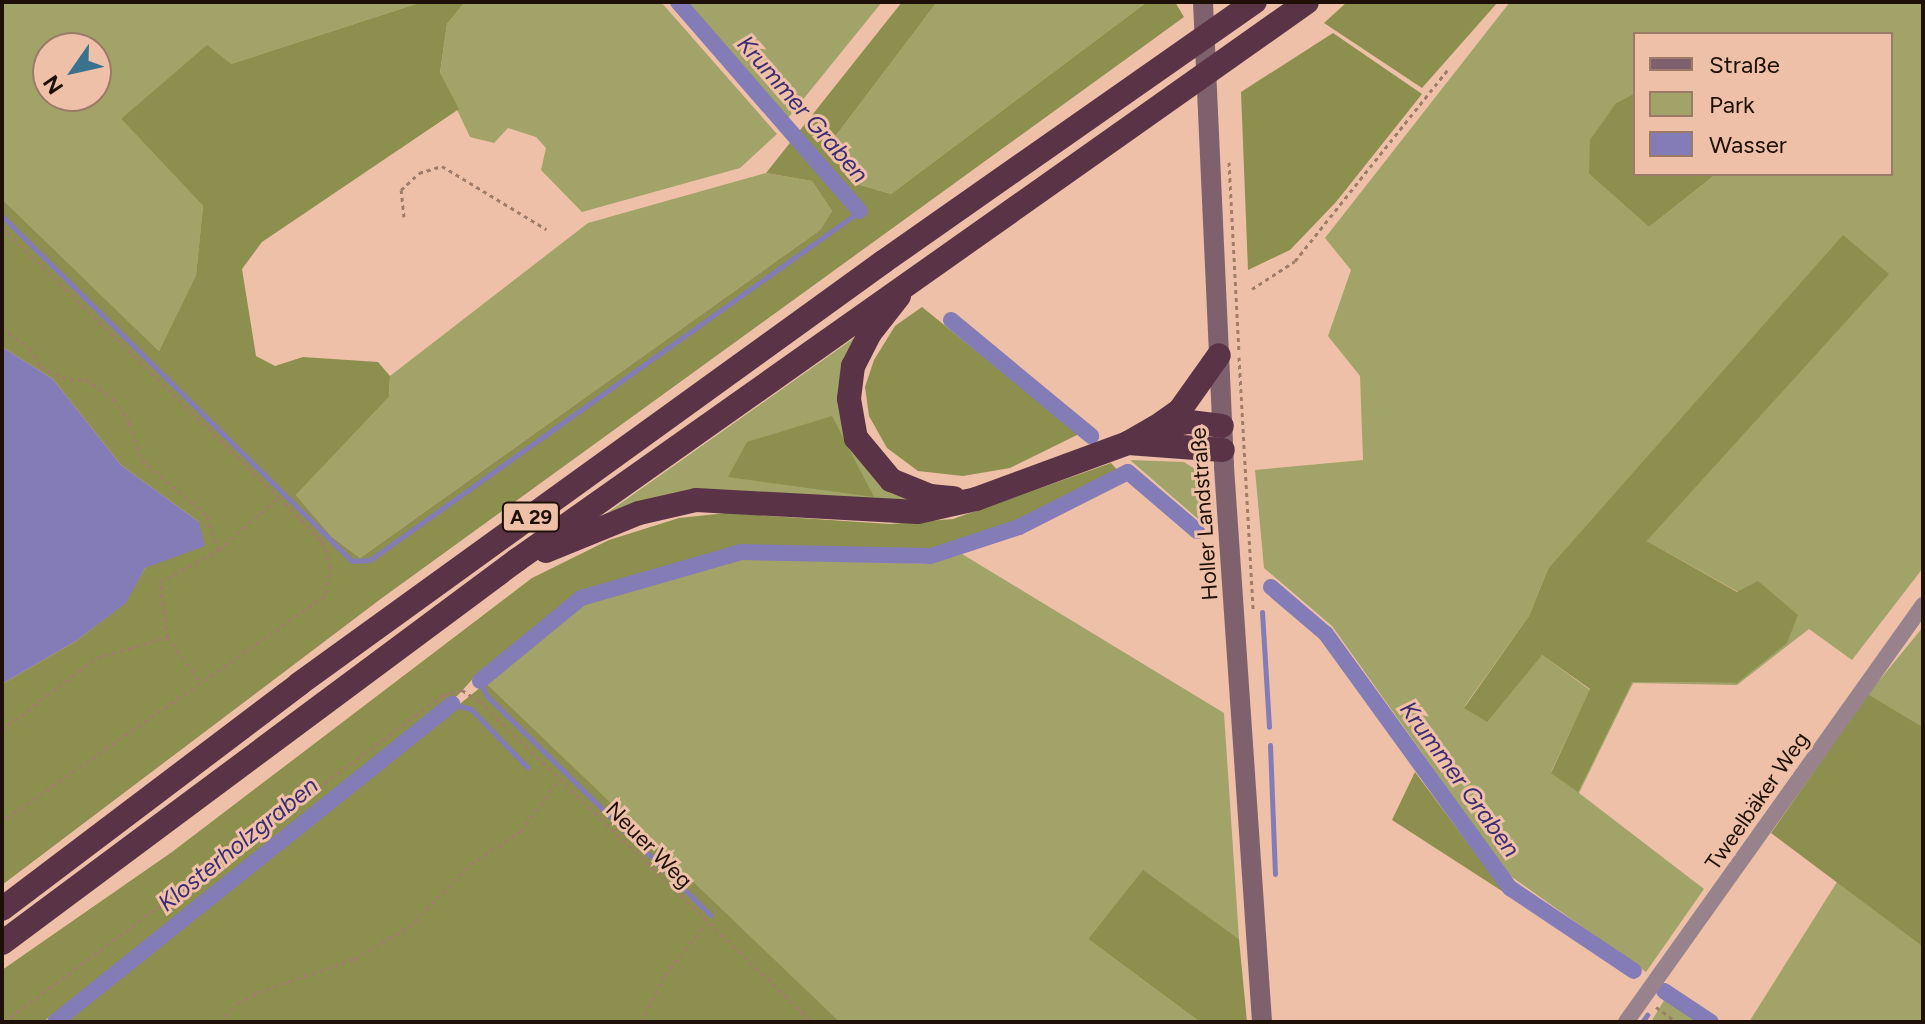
<!DOCTYPE html>
<html>
<head>
<meta charset="utf-8">
<style>
	body { margin:0 }
	#map { position:relative; width:1925px; height:1024px; overflow:hidden; background:#eec0a7; font-family:Figtree,sans-serif }
	div>[style] { position:absolute }
	.green>* { inset:0; background:#a1a369 }
	.forest>* { inset:0; background:#8d8f4e }
	.water>* { inset:0; background:#847cb6 }
	.stream>* { height:5px; margin:-2.5px; padding:0 2.5px; transform-origin:2.5px; border-radius:2.5px; background:#847cb6 }
	.canal>* { height:16px; margin:-8px; padding:0 8px; transform-origin:8px; border-radius:8px; background:#847cb6 }
	.path>* { height:3px; margin-top:-1.5px; transform-origin:0; background:repeating-linear-gradient(90deg,#9f7d6a 0 4px,transparent 0 8px) }
	.minor>* { height:16px; margin:-8px; padding:0 8px; transform-origin:8px; border-radius:8px; background:#98838d }
	.secondary>* { height:20px; margin:-10px; padding:0 10px; transform-origin:10px; border-radius:10px; background:#7f616e }
	.motorway>* { height:24px; margin:-12px; padding:0 12px; transform-origin:12px; border-radius:12px; background:#5b3347 }
	span { translate:-50% -50%; white-space:nowrap; text-align:center; line-height:1.15; -webkit-text-stroke:6px #eec0a7; paint-order:stroke }
	.shield-label span { padding:2px 6px; background:#eec0a7; border:2px solid; border-radius:6px; -webkit-text-stroke-width:0 }
	.shield-label { font-size:20px; color:#1f1007; font-weight:700 }
	.street-label { font-size:22px; color:#1f1007 }
	.water-label { font-size:24px; color:#3d2c73; font-style:italic }
	.frame { position:absolute; inset:0; border:4px solid #1f1007; pointer-events:none }
	.legend { position:absolute; left:1633px; top:32px; width:260px; height:144px; box-sizing:border-box; background:#eec0a7; border:2px solid #9b7a67; margin:0; padding:10px 14px; list-style:none; font-size:24px; color:#1f1007 }
	.legend li { display:flex; align-items:center; gap:16px; height:40px }
	.legend b { width:40px; border:2px solid #9b7a67 }
	.north { position:absolute; left:32px; top:32px; width:80px; height:80px; box-sizing:border-box; background:#eec0a7; border:2px solid #9b7a67; border-radius:50%; rotate:236deg; font-size:22px; font-weight:700; line-height:32px; text-align:center; color:#1f1007 }
	.north::after { content:''; display:block; margin:auto; width:28px; height:36px; background:#39728c; clip-path:polygon(50% 0,100% 100%,50% 72%,0 100%) }
</style>
</head>
<body>
<div id="map">
	<div class="green">
		<i style="clip-path:polygon(evenodd,2px 2px,422px 2px,231px 64px,121px 119px,203px 206px,196px 275px,159px 351px,2px 199px,2px 2px,48px 48px,96px 48px,96px 96px,48px 96px,48px 48px)"></i>
		<i style="clip-path:polygon(465px 2px,661px 2px,777px 134px,740px 168px,582px 212px,541px 170px,546px 148px,536px 137px,508px 128px,494px 143px,470px 137px,440px 74px,447px 24px)"></i>
		<i style="clip-path:polygon(687px 2px,882px 2px,788px 118px)"></i>
		<i style="clip-path:polygon(937px 2px,1147px 2px,891px 194px,857px 184px,825px 150px)"></i>
		<i style="clip-path:polygon(evenodd,1510px 2px,1923px 2px,1923px 568px,1852px 660px,1809px 629px,1737px 685px,1633px 683px,1579px 793px,1704px 889px,1646px 972px,1509px 875px,1332px 626px,1264px 568px,1255px 470px,1363px 460px,1360px 376px,1328px 336px,1351px 270px,1325px 238px,1510px 2px,1635px 34px,1891px 34px,1891px 174px,1716px 174px,1649px 227px,1589px 174px,1616px 103px,1635px 93px,1635px 34px,1510px 2px,1888px 274px,1647px 541px,1738px 592px,1737px 683px,1632px 682px,1551px 772px,1590px 690px,1542px 655px,1464px 707px,1529px 616px,1548px 569px,1888px 274px)"></i>
		<i style="clip-path:polygon(766px 173px,812px 181px,832px 211px,820px 230px,360px 558px,331px 536px,296px 495px,389px 397px,390px 376px,588px 223px)"></i>
		<i style="clip-path:polygon(854px 338px,842px 419px,918px 500px,826px 499px,600px 518px)"></i>
		<i style="clip-path:polygon(1130px 460px,1184px 462px,1204px 475px,1214px 504px,1212px 531px)"></i>
		<i style="clip-path:polygon(962px 554px,1224px 713px,1239px 939px,1143px 871px,1088px 939px,1200px 1022px,840px 1022px,486px 683px,582px 605px,742px 557px,927px 564px)"></i>
		<i style="clip-path:polygon(1923px 627px,1923px 727px,1868px 694px)"></i>
		<i style="clip-path:polygon(1837px 882px,1923px 947px,1923px 1022px,1749px 1022px)"></i>
		<i style="clip-path:polygon(1666px 997px,1701px 1022px,1651px 1022px)"></i>
	</div>
	<div class="forest">
		<i style="clip-path:polygon(422px 2px,465px 2px,447px 24px,440px 73px,459px 109px,262px 242px,242px 269px,256px 356px,275px 366px,303px 357px,378px 362px,390px 376px,389px 397px,296px 495px,331px 536px,360px 558px,820px 230px,832px 211px,812px 181px,766px 173px,902px 2px,937px 2px,825px 150px,857px 184px,891px 194px,1147px 2px,1175px 2px,1184px 17px,382px 598px,2px 885px,2px 684px,76px 641px,125px 603px,145px 568px,199px 522px,121px 465px,53px 379px,2px 347px,2px 199px,159px 351px,196px 275px,203px 206px,121px 119px,207px 45px,231px 64px)"></i>
		<i style="clip-path:polygon(1347px 2px,1498px 2px,1422px 88px,1324px 23px)"></i>
		<i style="clip-path:polygon(1333px 33px,1422px 94px,1336px 202px,1290px 250px,1248px 270px,1241px 92px)"></i>
		<i style="clip-path:polygon(1635px 93px,1635px 174px,1716px 174px,1649px 227px,1589px 174px,1590px 140px,1616px 103px)"></i>
		<i style="clip-path:polygon(1843px 235px,1889px 274px,1647px 541px,1737px 592px,1758px 581px,1798px 615px,1787px 643px,1737px 683px,1632px 682px,1578px 792px,1551px 773px,1590px 689px,1542px 655px,1487px 722px,1464px 708px,1529px 616px,1548px 569px)"></i>
		<i style="clip-path:polygon(922px 307px,1079px 434px,1010px 468px,963px 476px,918px 471px,887px 448px,869px 416px,865px 387px,874px 360px,895px 326px)"></i>
		<i style="clip-path:polygon(832px 416px,874px 497px,728px 477px,747px 442px)"></i>
		<i style="clip-path:polygon(1111px 463px,1120px 473px,1018px 523px,928px 550px,737px 546px,580px 592px,480px 671px,458px 695px,43px 1022px,2px 1022px,2px 970px,172px 852px,532px 578px,609px 540px,679px 518px,726px 513px,890px 524px,953px 519px)"></i>
		<i style="clip-path:polygon(486px 683px,840px 1022px,67px 1022px,277px 850px)"></i>
		<i style="clip-path:polygon(1868px 694px,1923px 727px,1923px 947px,1771px 833px)"></i>
		<i style="clip-path:polygon(1415px 772px,1505px 893px,1392px 820px)"></i>
		<i style="clip-path:polygon(1143px 870px,1239px 939px,1247px 1022px,1200px 1022px,1088px 939px)"></i>
	</div>
	<div class="water">
		<i style="clip-path:polygon(2px 347px,53px 379px,121px 465px,199px 522px,205px 546px,145px 568px,126px 603px,76px 641px,2px 684px)"></i>
	</div>
	<div class="stream">
		<i style="left:2px;top:216px;width:491px;rotate:44.6deg"></i>
		<i style="left:352px;top:561px;width:18px;rotate:-3deg"></i>
		<i style="left:370px;top:560px;width:602px;rotate:-35.46deg"></i>
		<i style="left:1262px;top:612px;width:115px;rotate:86.5deg"></i>
		<i style="left:480px;top:681px;width:17px;rotate:65deg"></i>
		<i style="left:487px;top:696px;width:313px;rotate:44.4deg"></i>
		<i style="left:452px;top:704px;width:20px;rotate:15deg"></i>
		<i style="left:471px;top:709px;width:81px;rotate:46deg"></i>
		<i style="left:1270px;top:745px;width:129px;rotate:87.8deg"></i>
		<i style="left:1642px;top:1022px;width:9px;rotate:-54deg"></i>
	</div>
	<div class="canal">
		<i style="left:678px;top:2px;width:277px;rotate:49deg"></i>
		<i style="left:951px;top:320px;width:182px;rotate:39.6deg"></i>
		<i style="left:1271px;top:587px;width:72px;rotate:40.5deg"></i>
		<i style="left:1326px;top:634px;width:314px;rotate:54.1deg"></i>
		<i style="left:1510px;top:888px;width:149px;rotate:33.8deg"></i>
		<i style="left:480px;top:681px;width:131px;rotate:-39.4deg"></i>
		<i style="left:581px;top:598px;width:166px;rotate:-16deg"></i>
		<i style="left:741px;top:552px;width:190px;rotate:1.2deg"></i>
		<i style="left:931px;top:556px;width:93px;rotate:-18.2deg"></i>
		<i style="left:1019px;top:527px;width:122px;rotate:-26.8deg"></i>
		<i style="left:1128px;top:472px;width:91px;rotate:40.5deg"></i>
		<i style="left:1664px;top:991px;width:56px;rotate:33.4deg"></i>
		<i style="left:55px;top:1022px;width:509px;rotate:-38.69deg"></i>
	</div>
	<div class="path">
		<i style="left:1229px;top:162px;width:188px;rotate:87deg"></i>
		<i style="left:404px;top:217px;width:27px;rotate:-96deg"></i>
		<i style="left:401px;top:190px;width:25px;rotate:-43deg"></i>
		<i style="left:419px;top:173px;width:24px;rotate:-17deg"></i>
		<i style="left:442px;top:166px;width:122px;rotate:31.2deg"></i>
		<i style="left:2px;top:227px;width:387px;rotate:44.3deg"></i>
		<i style="left:279px;top:497px;width:62px;rotate:45.7deg"></i>
		<i style="left:322px;top:541px;width:27px;rotate:70deg"></i>
		<i style="left:331px;top:566px;width:31px;rotate:101deg"></i>
		<i style="left:325px;top:596px;width:394px;rotate:145.1deg"></i>
		<i style="left:1252px;top:289px;width:51px;rotate:-33.1deg"></i>
		<i style="left:1295px;top:261px;width:247px;rotate:-51.4deg"></i>
		<i style="left:2px;top:328px;width:34px;rotate:36deg"></i>
		<i style="left:30px;top:348px;width:22px;rotate:60deg"></i>
		<i style="left:41px;top:367px;width:32px;rotate:24deg"></i>
		<i style="left:70px;top:380px;width:16px;rotate:-4deg"></i>
		<i style="left:86px;top:379px;width:34px;rotate:36deg"></i>
		<i style="left:114px;top:399px;width:29px;rotate:56deg"></i>
		<i style="left:130px;top:423px;width:39px;rotate:72deg"></i>
		<i style="left:142px;top:460px;width:86px;rotate:40.7deg"></i>
		<i style="left:207px;top:516px;width:36px;rotate:71deg"></i>
		<i style="left:1239px;top:357px;width:252px;rotate:86.8deg"></i>
		<i style="left:168px;top:637px;width:55px;rotate:54.6deg"></i>
		<i style="left:2px;top:730px;width:119px;rotate:-37.2deg"></i>
		<i style="left:97px;top:658px;width:74px;rotate:-16.5deg"></i>
		<i style="left:168px;top:637px;width:56px;rotate:-98.3deg"></i>
		<i style="left:160px;top:582px;width:67px;rotate:-28.5deg"></i>
		<i style="left:219px;top:550px;width:80px;rotate:-41.5deg"></i>
		<i style="left:1656px;top:1007px;width:26px;rotate:36deg"></i>
		<i style="left:4px;top:1022px;width:547px;rotate:-36.68deg"></i>
		<i style="left:443px;top:695px;width:20px;rotate:-15deg"></i>
		<i style="left:462px;top:690px;width:20px;rotate:33deg"></i>
		<i style="left:479px;top:701px;width:463px;rotate:43.9deg"></i>
		<i style="left:220px;top:1022px;width:26px;rotate:-47deg"></i>
		<i style="left:238px;top:1003px;width:24px;rotate:-28deg"></i>
		<i style="left:259px;top:992px;width:101px;rotate:-19.2deg"></i>
		<i style="left:354px;top:959px;width:64px;rotate:-30.2deg"></i>
		<i style="left:409px;top:927px;width:88px;rotate:-45.5deg"></i>
		<i style="left:471px;top:864px;width:60px;rotate:-33.4deg"></i>
		<i style="left:521px;top:831px;width:65px;rotate:-53.1deg"></i>
		<i style="left:641px;top:1022px;width:53px;rotate:-62.9deg"></i>
		<i style="left:665px;top:975px;width:65px;rotate:-51.2deg"></i>
	</div>
	<div class="minor">
		<i style="left:1626px;top:1022px;width:512px;rotate:-54.54deg"></i>
	</div>
	<div class="secondary">
		<i style="left:1203px;top:2px;width:465px;rotate:87.4deg"></i>
		<i style="left:1224px;top:467px;width:556px;rotate:86.08deg"></i>
	</div>
	<div class="motorway">
		<i style="left:899px;top:296px;width:47px;rotate:128.1deg"></i>
		<i style="left:870px;top:333px;width:37px;rotate:117deg"></i>
		<i style="left:853px;top:366px;width:33px;rotate:97deg"></i>
		<i style="left:849px;top:399px;width:40px;rotate:80deg"></i>
		<i style="left:856px;top:438px;width:55px;rotate:50.2deg"></i>
		<i style="left:891px;top:480px;width:42px;rotate:22.3deg"></i>
		<i style="left:930px;top:496px;width:24px;rotate:5deg"></i>
		<i style="left:1161px;top:426px;width:29px;rotate:-8deg"></i>
		<i style="left:1190px;top:422px;width:32px;rotate:7deg"></i>
		<i style="left:1128px;top:443px;width:95px;rotate:4.2deg"></i>
		<i style="left:546px;top:551px;width:100px;rotate:-22.2deg"></i>
		<i style="left:639px;top:513px;width:58px;rotate:-12.8deg"></i>
		<i style="left:696px;top:500px;width:222px;rotate:3.1deg"></i>
		<i style="left:918px;top:512px;width:59px;rotate:-12.6deg"></i>
		<i style="left:976px;top:499px;width:162px;rotate:-20.2deg"></i>
		<i style="left:1128px;top:443px;width:32px;rotate:-30deg"></i>
		<i style="left:1156px;top:427px;width:29px;rotate:-35deg"></i>
		<i style="left:1180px;top:410px;width:67px;rotate:-54.7deg"></i>
		<i style="left:2px;top:909px;width:373px;rotate:-37.1deg"></i>
		<i style="left:299px;top:684px;width:721px;rotate:-35.85deg"></i>
		<i style="left:883px;top:262px;width:454px;rotate:-35deg"></i>
		<i style="left:2px;top:943px;width:642px;rotate:-36.64deg"></i>
		<i style="left:517px;top:560px;width:967px;rotate:-35.23deg"></i>
	</div>
	<div class="shield-label">
		<span style="left:531px;top:517px">A 29</span>
	</div>
	<div class="street-label">
		<span style="left:1204px;top:514px;rotate:-94deg">Holler Landstraße</span>
		<span style="left:1757px;top:801px;rotate:-55deg">Tweelbäker Weg</span>
		<span style="left:649px;top:845px;rotate:45deg">Neuer Weg</span>
	</div>
	<div class="water-label">
		<span style="left:803px;top:109px;rotate:49deg">Krummer Graben</span>
		<span style="left:1460px;top:779px;rotate:54deg">Krummer Graben</span>
		<span style="left:238px;top:844px;rotate:-39deg">Klosterholzgraben</span>
	</div>
	<div class="frame"></div>
	<ul class="legend">
	<li><b style="height:10px;background:#7f616e"></b>Straße</li>
	<li><b style="height:22px;background:#a1a369"></b>Park</li>
	<li><b style="height:22px;background:#847cb6"></b>Wasser</li>
	</ul>
	<div class="north">N</div>
</div>
</body>
</html>
